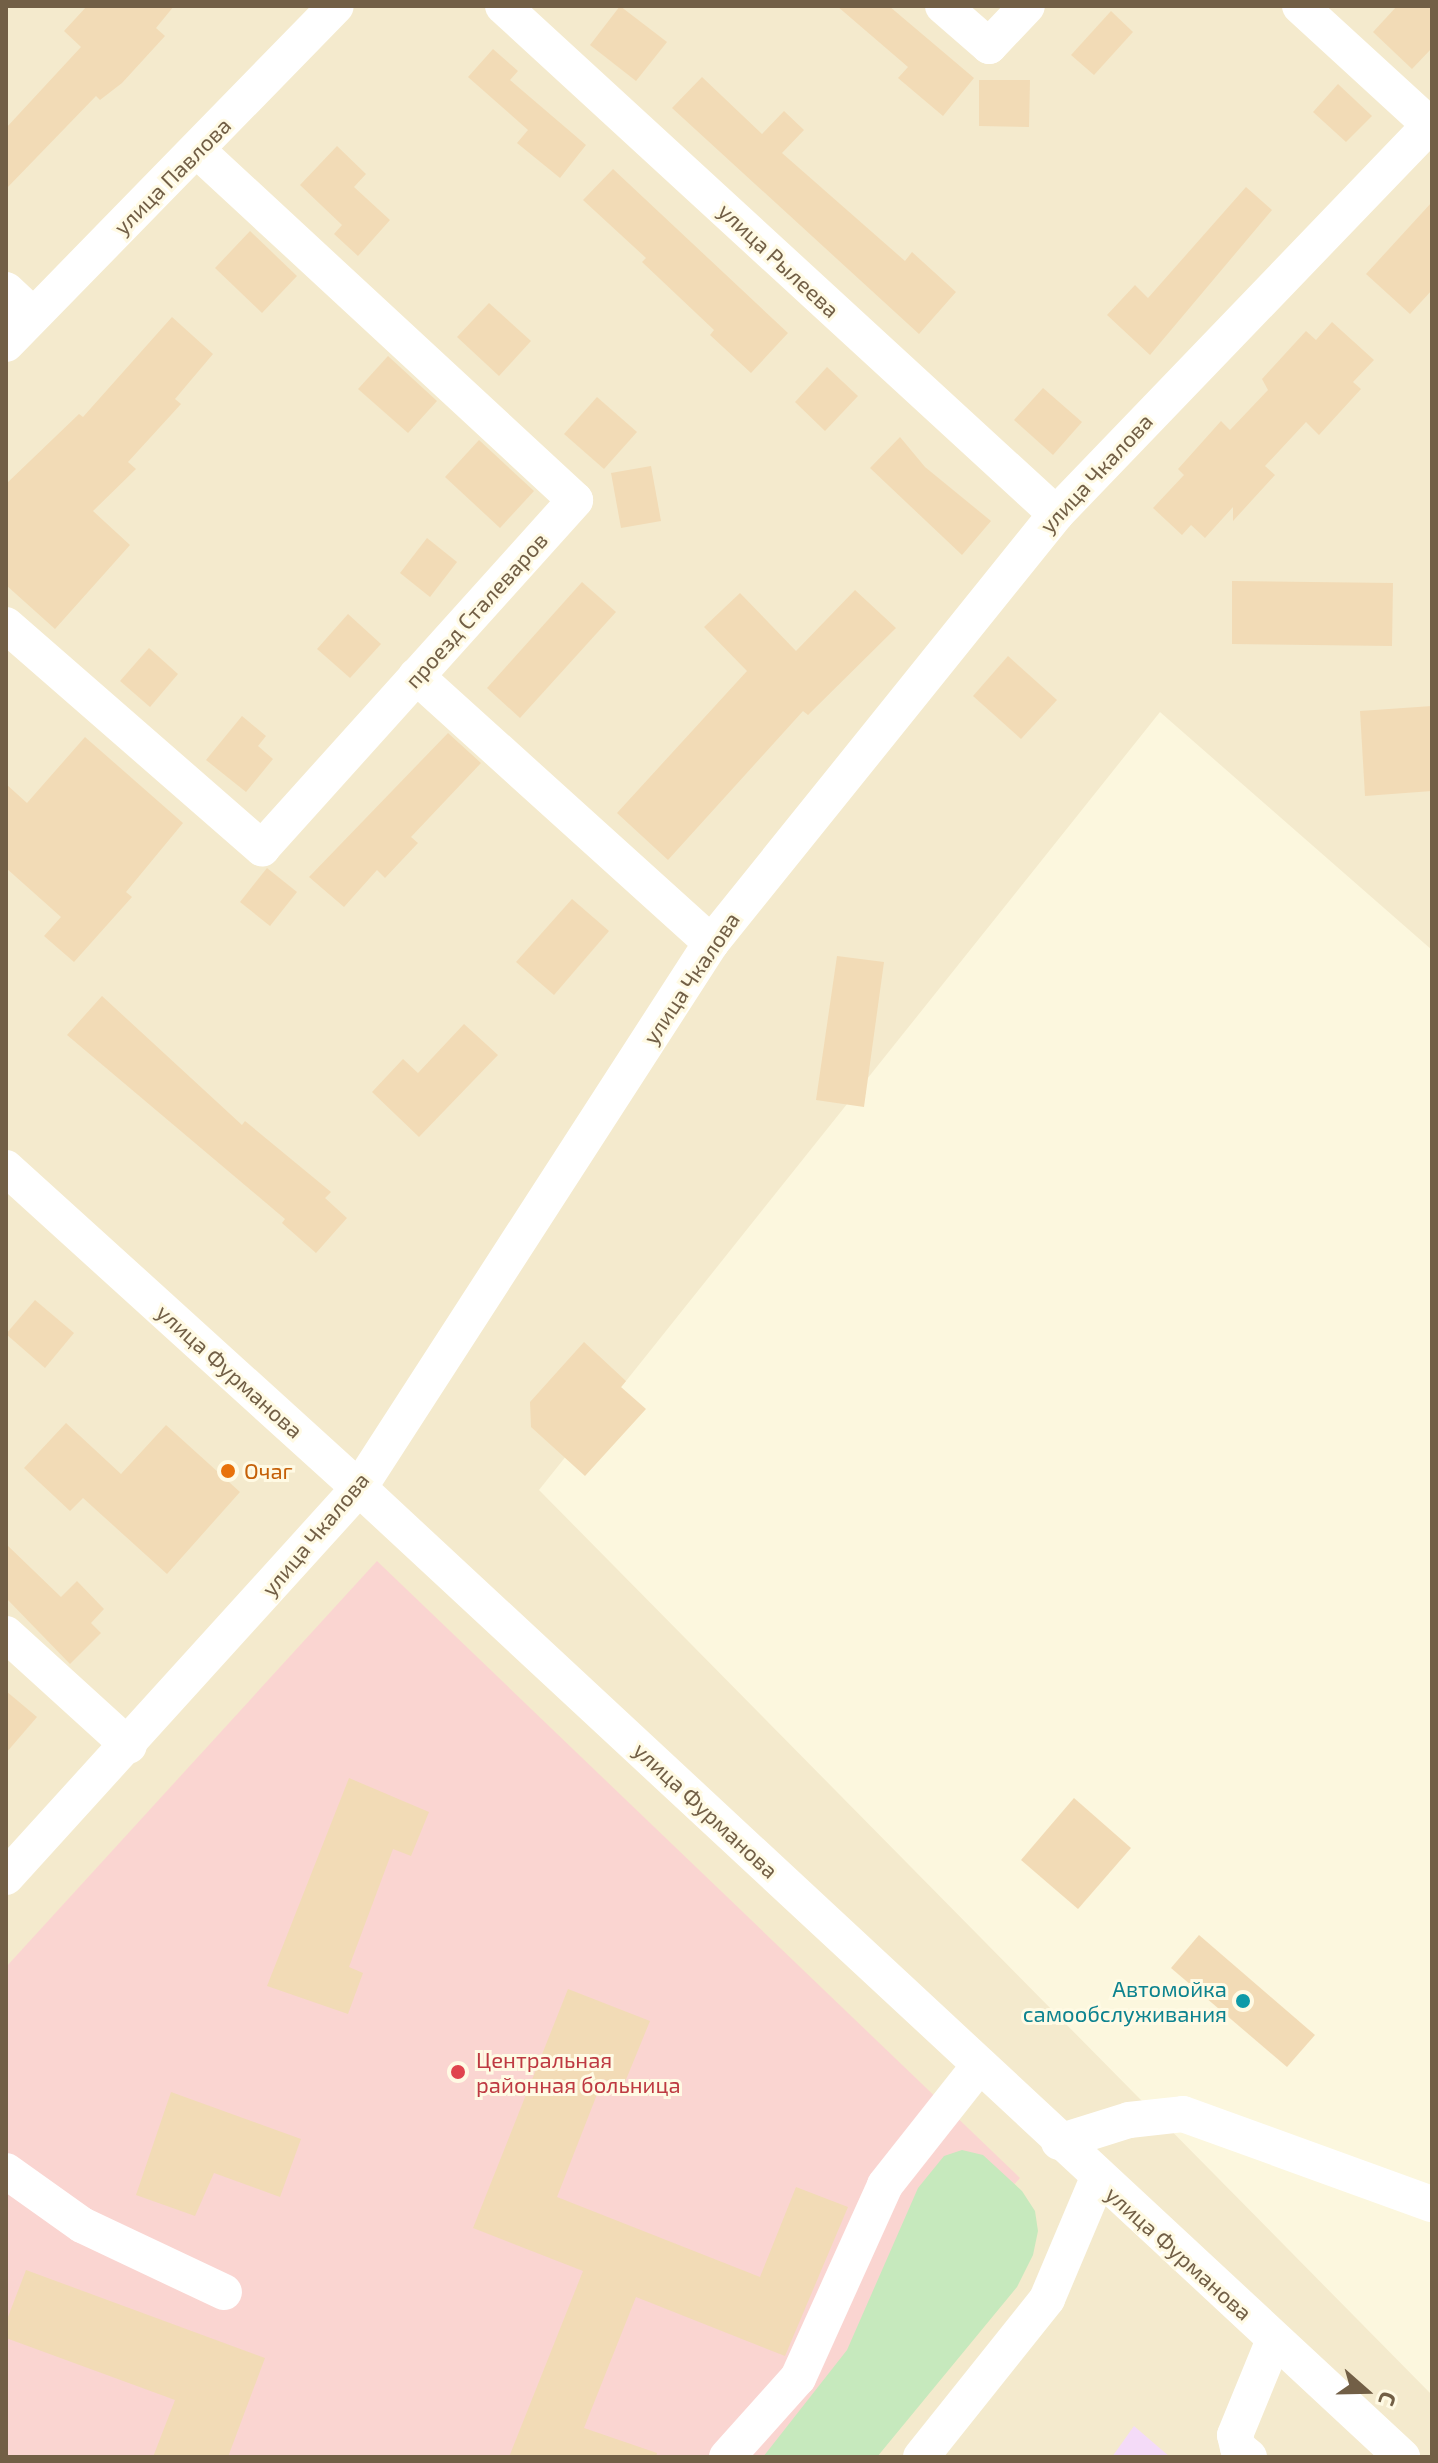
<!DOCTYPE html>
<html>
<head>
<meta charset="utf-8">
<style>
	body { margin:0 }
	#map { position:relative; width:1438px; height:2463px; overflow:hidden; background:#fcf7de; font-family:"Exo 2",sans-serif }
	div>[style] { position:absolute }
	.residential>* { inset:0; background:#f4eacd }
	.education>* { inset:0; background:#f4dbf8 }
	.medical>* { inset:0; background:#fad5d1 }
	.green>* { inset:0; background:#c6e9bd }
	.building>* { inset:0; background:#f2dbb6 }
	.minor>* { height:36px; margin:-18px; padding:0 18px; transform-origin:18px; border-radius:18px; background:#fff }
	.dots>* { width:22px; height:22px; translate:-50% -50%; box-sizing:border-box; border:4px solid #fffae4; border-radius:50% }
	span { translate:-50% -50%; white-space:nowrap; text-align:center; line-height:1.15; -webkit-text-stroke:6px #fffae4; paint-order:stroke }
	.street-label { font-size:22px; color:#725f46 }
	.food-label { font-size:22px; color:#c56008 }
	.left { translate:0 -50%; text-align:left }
	.culture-label { font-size:22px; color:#0d838f }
	.right { translate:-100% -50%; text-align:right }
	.health-label { font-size:22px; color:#be3a42 }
	.frame { position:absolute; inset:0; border:8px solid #725f46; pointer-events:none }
	.north { position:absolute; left:1326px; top:2351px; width:80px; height:80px; -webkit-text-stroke:6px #fffae4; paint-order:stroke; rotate:110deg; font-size:22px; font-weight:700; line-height:32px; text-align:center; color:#725f46 }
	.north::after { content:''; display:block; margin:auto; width:28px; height:36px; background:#725f46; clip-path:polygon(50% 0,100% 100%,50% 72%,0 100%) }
</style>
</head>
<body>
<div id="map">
	<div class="residential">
		<i style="clip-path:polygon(6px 6px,1432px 6px,1432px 950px,1160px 712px,539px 1490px,1432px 2395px,1432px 2457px,6px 2457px)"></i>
	</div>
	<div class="education">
		<i style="clip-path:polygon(1134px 2426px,1170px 2457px,1112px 2457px)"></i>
	</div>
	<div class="medical">
		<i style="clip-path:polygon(377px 1561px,1020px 2178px,769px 2457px,6px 2457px,6px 1967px)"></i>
	</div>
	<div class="green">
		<i style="clip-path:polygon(962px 2150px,983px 2155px,1022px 2191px,1035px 2211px,1038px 2231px,1033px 2255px,1017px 2287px,877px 2457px,763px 2457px,847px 2350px,918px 2188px,944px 2156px)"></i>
	</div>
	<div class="building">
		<i style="clip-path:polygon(87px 6px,174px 6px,156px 28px,165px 36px,122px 83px,100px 100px,96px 96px,6px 189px,6px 128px,81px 47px,64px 31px)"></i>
		<i style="clip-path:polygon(620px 6px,667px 42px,636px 81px,590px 45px)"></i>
		<i style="clip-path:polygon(837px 6px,889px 6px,974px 78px,943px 116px,898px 78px,908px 67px)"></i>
		<i style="clip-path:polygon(1397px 6px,1432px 6px,1432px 48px,1412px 69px,1373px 32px)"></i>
		<i style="clip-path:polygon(1111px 11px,1133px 32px,1094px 75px,1071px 55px)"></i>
		<i style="clip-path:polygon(493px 49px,518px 71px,510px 80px,586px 145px,560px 178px,517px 143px,528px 130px,468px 77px)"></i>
		<i style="clip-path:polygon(702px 77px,762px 134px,784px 111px,804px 130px,782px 153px,905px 261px,912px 252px,956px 292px,919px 334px,672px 108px)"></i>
		<i style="clip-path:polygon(979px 80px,1030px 80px,1029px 127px,979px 126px)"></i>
		<i style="clip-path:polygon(1338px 84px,1372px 116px,1346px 142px,1313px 112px)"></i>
		<i style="clip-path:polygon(337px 146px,366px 174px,354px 187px,390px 220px,358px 256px,334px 234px,342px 225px,300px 185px)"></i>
		<i style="clip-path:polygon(613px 169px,788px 333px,751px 373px,710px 335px,714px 330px,642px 262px,646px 258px,583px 200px)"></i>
		<i style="clip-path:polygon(1246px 187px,1272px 210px,1150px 355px,1107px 315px,1135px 285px,1148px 298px)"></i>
		<i style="clip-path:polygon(1432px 202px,1432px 290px,1410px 314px,1366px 274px)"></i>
		<i style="clip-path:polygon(250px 231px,297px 276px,262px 313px,215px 268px)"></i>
		<i style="clip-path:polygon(489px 303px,531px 341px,499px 376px,457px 337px)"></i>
		<i style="clip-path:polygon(172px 317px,213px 354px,175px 399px,181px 404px,128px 462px,136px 469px,93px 511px,130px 545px,55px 629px,6px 585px,6px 484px,79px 414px,83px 417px)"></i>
		<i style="clip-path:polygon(1332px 322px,1374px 360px,1353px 382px,1361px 389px,1319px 435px,1306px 422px,1265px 466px,1275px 475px,1233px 521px,1233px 507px,1205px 538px,1191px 525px,1182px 535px,1153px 508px,1184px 475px,1178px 469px,1221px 421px,1230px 430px,1268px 390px,1262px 379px,1306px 331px,1316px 340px)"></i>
		<i style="clip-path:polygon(388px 356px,437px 401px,408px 433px,358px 389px)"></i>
		<i style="clip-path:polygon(827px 367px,858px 396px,825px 431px,795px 402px)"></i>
		<i style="clip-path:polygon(1043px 388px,1082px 422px,1053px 455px,1014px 420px)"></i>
		<i style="clip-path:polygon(597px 397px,637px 432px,604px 469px,564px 434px)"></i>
		<i style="clip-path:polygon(900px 437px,925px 467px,991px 521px,962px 555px,870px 468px)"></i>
		<i style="clip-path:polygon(479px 440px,534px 491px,500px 528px,445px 477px)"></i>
		<i style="clip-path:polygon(651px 466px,661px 521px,621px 528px,611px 473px)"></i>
		<i style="clip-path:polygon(427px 538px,457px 562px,430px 597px,400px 573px)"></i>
		<i style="clip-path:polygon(1232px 581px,1393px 583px,1392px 646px,1232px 644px)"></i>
		<i style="clip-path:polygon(582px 582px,616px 612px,520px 718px,487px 688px)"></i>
		<i style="clip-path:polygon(855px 590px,896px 628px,808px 715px,803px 711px,668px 860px,617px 813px,747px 671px,704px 627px,740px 593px,796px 651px)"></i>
		<i style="clip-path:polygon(348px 614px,381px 644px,350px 678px,317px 649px)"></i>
		<i style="clip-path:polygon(149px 648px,178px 674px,150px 707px,120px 681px)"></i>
		<i style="clip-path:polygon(1008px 656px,1057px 700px,1021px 739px,973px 696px)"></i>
		<i style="clip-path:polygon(1432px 706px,1432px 791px,1365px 796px,1360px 711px)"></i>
		<i style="clip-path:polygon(242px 716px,266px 736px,258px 746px,273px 759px,246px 792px,206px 760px)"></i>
		<i style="clip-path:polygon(448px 733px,481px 763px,411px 837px,418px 843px,385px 878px,377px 870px,344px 907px,309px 877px)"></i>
		<i style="clip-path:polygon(85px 737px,183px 823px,126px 892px,132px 897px,74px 962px,44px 936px,61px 917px,6px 868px,6px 784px,27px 803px)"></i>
		<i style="clip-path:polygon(267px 868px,297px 892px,270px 926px,240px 902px)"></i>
		<i style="clip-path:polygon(572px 899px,609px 931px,554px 995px,516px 962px)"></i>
		<i style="clip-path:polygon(837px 956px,884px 962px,864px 1107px,816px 1100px)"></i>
		<i style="clip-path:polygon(102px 996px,242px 1125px,245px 1121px,331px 1192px,325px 1198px,347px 1218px,316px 1253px,282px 1223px,285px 1219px,67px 1035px)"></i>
		<i style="clip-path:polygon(464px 1024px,498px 1055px,419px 1137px,372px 1092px,403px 1059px,418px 1073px)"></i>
		<i style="clip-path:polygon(35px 1300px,74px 1333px,45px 1368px,6px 1334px)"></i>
		<i style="clip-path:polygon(584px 1342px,626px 1381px,621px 1387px,646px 1409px,585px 1476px,531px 1427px,530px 1402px)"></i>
		<i style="clip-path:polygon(66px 1423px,121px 1474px,166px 1425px,240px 1492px,167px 1574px,83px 1498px,70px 1511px,24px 1468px)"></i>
		<i style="clip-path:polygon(6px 1544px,61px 1597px,77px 1581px,104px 1609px,91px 1623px,101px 1633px,70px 1664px,6px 1598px)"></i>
		<i style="clip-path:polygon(6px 1691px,37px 1717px,6px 1753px)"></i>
		<i style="clip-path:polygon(349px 1778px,429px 1812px,411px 1856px,393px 1849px,349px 1967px,363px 1973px,348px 2014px,267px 1986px)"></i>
		<i style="clip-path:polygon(1074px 1798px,1131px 1848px,1078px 1909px,1021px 1860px)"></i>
		<i style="clip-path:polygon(1199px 1935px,1315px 2035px,1287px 2067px,1171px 1968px)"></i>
		<i style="clip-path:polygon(568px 1989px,650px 2021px,623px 2087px,603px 2079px,557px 2197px,760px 2277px,796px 2187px,848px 2207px,785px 2356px,636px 2297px,584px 2428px,657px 2453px,656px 2457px,509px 2457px,583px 2271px,473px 2228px)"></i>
		<i style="clip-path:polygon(171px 2092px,301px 2139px,280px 2197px,214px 2173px,195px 2216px,136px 2195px)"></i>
		<i style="clip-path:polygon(26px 2270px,265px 2358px,228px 2457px,153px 2457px,175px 2400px,6px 2338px,6px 2322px)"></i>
	</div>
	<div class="minor">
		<i style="left:503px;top:6px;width:751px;rotate:42.57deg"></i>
		<i style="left:943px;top:6px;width:61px;rotate:41deg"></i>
		<i style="left:989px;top:46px;width:55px;rotate:-46.5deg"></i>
		<i style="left:1300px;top:6px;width:176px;rotate:42.5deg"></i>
		<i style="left:6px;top:290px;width:35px;rotate:43deg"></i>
		<i style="left:6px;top:344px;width:472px;rotate:-45.7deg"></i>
		<i style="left:6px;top:625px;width:340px;rotate:41.1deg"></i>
		<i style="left:262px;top:848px;width:468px;rotate:-48deg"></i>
		<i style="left:575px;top:500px;width:512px;rotate:-137.21deg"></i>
		<i style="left:416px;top:676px;width:398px;rotate:42.1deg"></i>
		<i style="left:6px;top:1168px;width:476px;rotate:42.2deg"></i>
		<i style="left:359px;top:1488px;width:1424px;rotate:42.89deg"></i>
		<i style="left:6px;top:1634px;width:166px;rotate:42.3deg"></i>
		<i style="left:6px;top:1877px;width:525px;rotate:-47.78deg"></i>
		<i style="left:359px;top:1488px;width:649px;rotate:-57.14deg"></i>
		<i style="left:711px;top:943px;width:551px;rotate:-51.19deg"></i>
		<i style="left:1056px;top:514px;width:542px;rotate:-46.12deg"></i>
		<i style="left:1059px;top:2142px;width:73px;rotate:-17.4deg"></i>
		<i style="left:1129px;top:2120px;width:54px;rotate:-6.3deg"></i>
		<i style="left:1183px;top:2114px;width:265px;rotate:19.9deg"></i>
		<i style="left:6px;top:2171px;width:93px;rotate:35.4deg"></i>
		<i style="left:82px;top:2225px;width:157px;rotate:25.3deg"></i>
		<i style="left:727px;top:2457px;width:106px;rotate:-48.1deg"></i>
		<i style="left:798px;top:2378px;width:212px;rotate:-65.7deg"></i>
		<i style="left:885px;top:2185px;width:152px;rotate:-51.7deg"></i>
		<i style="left:921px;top:2457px;width:202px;rotate:-51.4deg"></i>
		<i style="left:1047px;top:2299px;width:131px;rotate:-67.1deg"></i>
		<i style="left:1249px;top:2457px;width:14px;rotate:-141deg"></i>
		<i style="left:1238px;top:2448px;width:13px;rotate:-103deg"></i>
		<i style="left:1235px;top:2435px;width:103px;rotate:-67.7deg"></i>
	</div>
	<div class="dots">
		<i style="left:228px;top:1471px;background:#e8710a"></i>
		<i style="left:1243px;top:2001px;background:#0f9aa8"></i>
		<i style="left:458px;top:2072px;background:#e0444e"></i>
	</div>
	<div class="street-label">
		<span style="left:172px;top:176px;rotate:-45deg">улица Павлова</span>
		<span style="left:779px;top:260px;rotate:43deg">улица Рылеева</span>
		<span style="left:1096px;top:473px;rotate:-47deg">улица Чкалова</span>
		<span style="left:476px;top:610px;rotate:-48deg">проезд Сталеваров</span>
		<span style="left:691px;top:978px;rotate:-56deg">улица Чкалова</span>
		<span style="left:230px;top:1371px;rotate:42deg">улица Фурманова</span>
		<span style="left:315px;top:1534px;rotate:-50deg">улица Чкалова</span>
		<span style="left:706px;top:1810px;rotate:43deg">улица Фурманова</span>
		<span style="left:1179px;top:2253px;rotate:42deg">улица Фурманова</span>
	</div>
	<div class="food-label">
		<span class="left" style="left:244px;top:1471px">Очаг</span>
	</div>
	<div class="culture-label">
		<span class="right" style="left:1227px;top:2001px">Автомойка<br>самообслуживания</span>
	</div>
	<div class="health-label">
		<span class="left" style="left:476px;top:2072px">Центральная<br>районная больница</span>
	</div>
	<div class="frame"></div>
	<div class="north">С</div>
</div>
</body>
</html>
